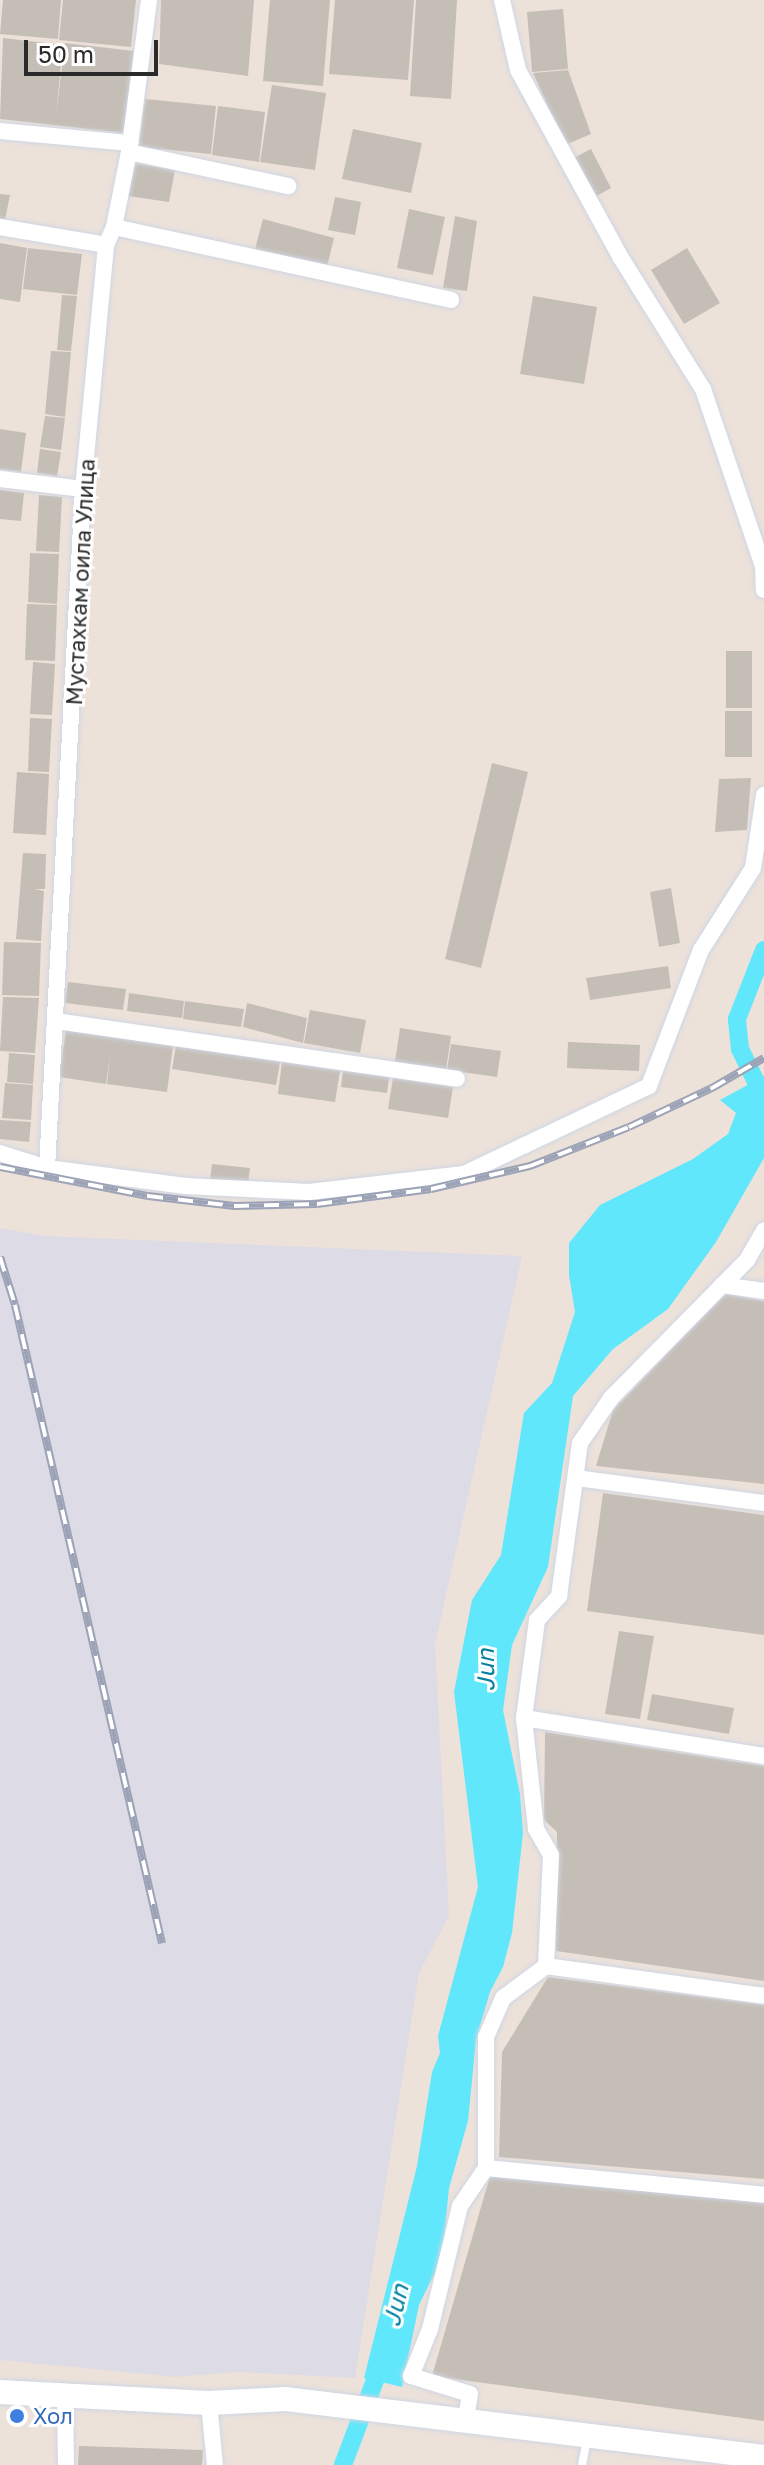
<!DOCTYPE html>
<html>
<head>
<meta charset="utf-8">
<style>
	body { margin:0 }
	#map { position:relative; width:764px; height:2465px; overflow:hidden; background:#ede2da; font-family:"Golos Text",sans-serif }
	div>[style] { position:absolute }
	.industrial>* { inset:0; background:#dddbe5 }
	.water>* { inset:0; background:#61e7fb }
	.canal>* { height:18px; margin:-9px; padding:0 9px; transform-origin:9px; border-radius:9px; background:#61e7fb }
	.building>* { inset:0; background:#c5beb6 }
	.roads { filter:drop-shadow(0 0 2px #cfd6e4) drop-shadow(0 0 2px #cfd6e4) }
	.service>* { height:8px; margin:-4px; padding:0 4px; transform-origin:4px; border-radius:4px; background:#fff }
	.minor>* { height:16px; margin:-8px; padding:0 8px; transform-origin:8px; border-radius:8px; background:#fff }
	.secondary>* { height:24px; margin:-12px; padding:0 12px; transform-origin:12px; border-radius:12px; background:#fff }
	.rail>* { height:8px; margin-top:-4px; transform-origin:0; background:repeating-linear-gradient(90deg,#fff 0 15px,#9ca3b6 0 30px); box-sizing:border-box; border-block:2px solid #9ca3b6 }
	.dots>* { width:22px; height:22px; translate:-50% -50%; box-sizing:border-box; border:4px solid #fff; border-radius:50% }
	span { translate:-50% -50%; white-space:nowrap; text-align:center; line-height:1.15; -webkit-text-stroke:6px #fff; paint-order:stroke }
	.street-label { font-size:22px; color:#2a2a2a }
	.shop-label { font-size:22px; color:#366cbe }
	.left { translate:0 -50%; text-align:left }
	.water-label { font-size:24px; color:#017ea0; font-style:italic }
	.scale { position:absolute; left:24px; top:40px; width:134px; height:36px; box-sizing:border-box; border:4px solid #2a2a2a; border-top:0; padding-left:10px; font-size:24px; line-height:28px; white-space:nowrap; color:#2a2a2a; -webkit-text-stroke:6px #fff; paint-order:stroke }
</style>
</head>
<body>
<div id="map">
	<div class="industrial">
		<i style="clip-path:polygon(0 1228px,45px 1236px,522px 1256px,435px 1644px,449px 1916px,419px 1973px,355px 2378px,239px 2372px,175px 2377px,0 2360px)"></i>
	</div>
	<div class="water">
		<i style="clip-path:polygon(764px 1076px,764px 1158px,716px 1242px,668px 1309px,613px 1349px,573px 1396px,548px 1567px,512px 1645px,503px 1710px,520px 1794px,523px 1833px,512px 1933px,503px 1967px,490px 1992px,476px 2040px,468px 2121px,449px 2188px,442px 2258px,419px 2305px,402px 2387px,364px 2378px,417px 2166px,432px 2072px,440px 2053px,438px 2036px,478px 1887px,454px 1692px,472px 1600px,501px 1555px,524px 1413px,552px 1383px,575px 1312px,569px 1275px,569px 1243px,600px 1205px,693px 1159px,728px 1134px,736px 1113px,720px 1100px)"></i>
	</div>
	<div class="canal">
		<i style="left:759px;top:1104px;width:14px;rotate:-86deg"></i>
		<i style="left:760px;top:1090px;width:46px;rotate:-116deg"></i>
		<i style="left:740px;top:1049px;width:30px;rotate:-96deg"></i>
		<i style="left:737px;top:1019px;width:74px;rotate:-68.6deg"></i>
		<i style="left:343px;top:2465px;width:113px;rotate:-69.3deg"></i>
	</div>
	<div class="building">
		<i style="clip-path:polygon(3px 0,61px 0,58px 39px,0 34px)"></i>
		<i style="clip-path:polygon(63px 0,136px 0,131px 47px,59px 40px)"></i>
		<i style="clip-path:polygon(161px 0,254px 0,248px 76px,159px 64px)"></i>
		<i style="clip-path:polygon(270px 0,330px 0,323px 86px,263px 81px)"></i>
		<i style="clip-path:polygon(335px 0,414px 0,408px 80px,329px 74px)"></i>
		<i style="clip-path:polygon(416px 0,457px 0,451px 99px,410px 96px)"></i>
		<i style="clip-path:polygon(563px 9px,568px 69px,532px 72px,527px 12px)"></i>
		<i style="clip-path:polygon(3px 38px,63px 45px,56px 116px,65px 43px,134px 51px,124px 133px,0 119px)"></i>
		<i style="clip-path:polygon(568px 70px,591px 134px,565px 145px,533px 73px)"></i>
		<i style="clip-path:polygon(272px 85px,326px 93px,315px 170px,260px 162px)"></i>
		<i style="clip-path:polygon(145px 99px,216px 106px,211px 154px,139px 147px)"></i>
		<i style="clip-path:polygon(218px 106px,265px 112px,259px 162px,212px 155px)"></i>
		<i style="clip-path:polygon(353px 129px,422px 143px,411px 193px,342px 179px)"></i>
		<i style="clip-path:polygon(591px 149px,611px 188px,593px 198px,572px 159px)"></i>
		<i style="clip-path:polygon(133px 163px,175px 170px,169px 202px,128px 196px)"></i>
		<i style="clip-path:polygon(0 194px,10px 195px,5px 220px,0 219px)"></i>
		<i style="clip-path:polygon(335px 197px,361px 202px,355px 235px,328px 230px)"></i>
		<i style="clip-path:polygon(409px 209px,445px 217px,433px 275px,397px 268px)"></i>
		<i style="clip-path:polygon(455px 216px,477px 221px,467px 291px,443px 288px)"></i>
		<i style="clip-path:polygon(263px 219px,334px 238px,326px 271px,254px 253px)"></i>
		<i style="clip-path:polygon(0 243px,27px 248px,20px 302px,0 299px)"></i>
		<i style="clip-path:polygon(28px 248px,82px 254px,77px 295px,23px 289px)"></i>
		<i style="clip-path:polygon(687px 248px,720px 303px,684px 324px,651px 270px)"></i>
		<i style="clip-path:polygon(62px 295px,77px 296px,71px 351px,57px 350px)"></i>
		<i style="clip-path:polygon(533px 296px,597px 307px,584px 384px,520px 374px)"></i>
		<i style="clip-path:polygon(51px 351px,71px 352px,65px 417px,45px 414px)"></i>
		<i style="clip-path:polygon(45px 416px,65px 418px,61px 450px,40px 447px)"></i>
		<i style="clip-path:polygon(0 429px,26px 433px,21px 472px,0 469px)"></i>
		<i style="clip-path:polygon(40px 449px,61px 452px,57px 476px,37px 473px)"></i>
		<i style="clip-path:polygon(0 490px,24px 493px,21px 521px,0 519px)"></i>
		<i style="clip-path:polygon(39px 495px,62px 497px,59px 552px,36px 551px)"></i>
		<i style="clip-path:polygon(30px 553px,59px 554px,57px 604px,28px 602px)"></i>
		<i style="clip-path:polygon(27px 604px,57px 605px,55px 661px,25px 660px)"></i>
		<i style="clip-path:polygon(726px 651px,752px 651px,752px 708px,726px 708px)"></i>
		<i style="clip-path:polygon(33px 662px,55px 664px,52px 715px,30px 714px)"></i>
		<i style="clip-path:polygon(725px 711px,752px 711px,752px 757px,725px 757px)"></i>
		<i style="clip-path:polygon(30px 718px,52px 719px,49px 772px,28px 771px)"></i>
		<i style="clip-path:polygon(492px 763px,528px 772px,481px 968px,445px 959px)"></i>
		<i style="clip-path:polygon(17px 772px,49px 774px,46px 835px,13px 833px)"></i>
		<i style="clip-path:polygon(751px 778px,747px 830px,715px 832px,719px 779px)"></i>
		<i style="clip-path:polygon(23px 853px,46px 854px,45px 889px,34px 889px,44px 891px,41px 941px,16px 939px)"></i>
		<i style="clip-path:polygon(671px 888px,680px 943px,659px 947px,650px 892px)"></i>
		<i style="clip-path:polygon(4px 942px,41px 943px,39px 996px,2px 995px)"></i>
		<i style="clip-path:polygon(668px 966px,671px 988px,590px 1000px,586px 978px)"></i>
		<i style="clip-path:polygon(68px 982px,126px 989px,123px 1010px,65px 1003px)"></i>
		<i style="clip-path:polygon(129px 993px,184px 1001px,182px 1018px,127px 1011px)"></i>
		<i style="clip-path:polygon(3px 997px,39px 998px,35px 1053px,0 1051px)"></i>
		<i style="clip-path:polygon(185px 1001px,244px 1009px,241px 1027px,183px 1019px)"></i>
		<i style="clip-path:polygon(247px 1003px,307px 1018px,303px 1043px,243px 1027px)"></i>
		<i style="clip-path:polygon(310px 1010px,366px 1020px,360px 1053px,304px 1043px)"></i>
		<i style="clip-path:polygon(400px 1028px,451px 1036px,446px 1070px,395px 1062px)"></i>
		<i style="clip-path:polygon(66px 1030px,173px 1046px,167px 1092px,107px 1084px,110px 1056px,106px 1084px,59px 1077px)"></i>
		<i style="clip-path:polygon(568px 1042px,640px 1045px,639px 1071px,567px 1068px)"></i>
		<i style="clip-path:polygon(451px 1044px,501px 1051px,497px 1077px,447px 1070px)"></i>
		<i style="clip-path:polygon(176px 1046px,280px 1062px,276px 1085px,172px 1069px)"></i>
		<i style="clip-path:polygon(9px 1053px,35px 1055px,33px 1084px,7px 1082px)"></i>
		<i style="clip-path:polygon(282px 1062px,340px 1071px,335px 1102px,278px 1094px)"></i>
		<i style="clip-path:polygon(343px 1071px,389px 1077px,387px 1093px,341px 1087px)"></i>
		<i style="clip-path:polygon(393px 1078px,453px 1087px,448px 1118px,388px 1109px)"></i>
		<i style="clip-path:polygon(5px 1083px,33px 1085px,31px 1120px,2px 1118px)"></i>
		<i style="clip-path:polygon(0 1120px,31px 1122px,29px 1142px,0 1139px)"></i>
		<i style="clip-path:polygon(212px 1164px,250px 1168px,248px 1183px,210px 1180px)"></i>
		<i style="clip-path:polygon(725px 1294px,764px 1301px,764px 1484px,596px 1466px,613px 1410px)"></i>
		<i style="clip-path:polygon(603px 1493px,764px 1515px,764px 1635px,587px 1611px)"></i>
		<i style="clip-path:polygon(619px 1631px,654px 1636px,640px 1719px,605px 1714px)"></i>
		<i style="clip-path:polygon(652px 1694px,734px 1708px,729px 1734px,647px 1720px)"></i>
		<i style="clip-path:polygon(545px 1732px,764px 1766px,764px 1981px,556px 1951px,557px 1832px,544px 1820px)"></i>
		<i style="clip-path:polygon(548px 1977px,764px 2005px,764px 2179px,499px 2157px,502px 2052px)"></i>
		<i style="clip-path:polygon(490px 2176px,764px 2203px,764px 2421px,432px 2376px)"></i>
		<i style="clip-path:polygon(79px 2446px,203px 2450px,202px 2465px,78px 2465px)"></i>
	</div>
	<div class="roads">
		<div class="service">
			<i style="left:582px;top:2465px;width:25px;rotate:-79deg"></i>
		</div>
		<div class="minor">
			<i style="left:502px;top:0;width:72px;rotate:77.1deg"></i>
			<i style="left:518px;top:70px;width:214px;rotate:61.3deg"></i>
			<i style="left:621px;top:258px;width:155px;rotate:58deg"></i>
			<i style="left:703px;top:389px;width:187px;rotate:71.3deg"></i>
			<i style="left:763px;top:566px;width:24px;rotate:88deg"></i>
			<i style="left:0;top:131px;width:131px;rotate:5.3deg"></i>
			<i style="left:129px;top:152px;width:163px;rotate:12.1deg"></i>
			<i style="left:0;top:227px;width:108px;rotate:9.6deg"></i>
			<i style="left:114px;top:227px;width:345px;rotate:12.2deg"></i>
			<i style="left:0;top:479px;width:84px;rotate:6.9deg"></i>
			<i style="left:56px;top:1021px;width:405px;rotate:8.2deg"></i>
			<i style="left:0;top:1153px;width:49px;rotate:17.7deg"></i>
			<i style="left:47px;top:1168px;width:140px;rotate:7.4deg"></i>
			<i style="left:186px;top:1186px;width:123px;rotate:2.8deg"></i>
			<i style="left:309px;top:1192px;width:156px;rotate:-6.6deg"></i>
			<i style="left:464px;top:1174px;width:68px;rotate:-25.4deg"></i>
			<i style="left:525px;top:1145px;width:137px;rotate:-25.4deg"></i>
			<i style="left:649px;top:1086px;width:146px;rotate:-69.1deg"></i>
			<i style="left:701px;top:950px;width:97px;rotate:-57.6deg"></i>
			<i style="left:753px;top:868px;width:74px;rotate:-81.4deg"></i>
			<i style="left:47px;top:1168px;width:680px;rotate:-86.97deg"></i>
			<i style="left:83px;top:489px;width:245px;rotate:-84.6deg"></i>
			<i style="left:106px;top:245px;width:20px;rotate:-66deg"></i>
			<i style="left:114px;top:227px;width:76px;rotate:-78.7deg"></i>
			<i style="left:129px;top:152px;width:153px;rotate:-82.5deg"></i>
			<i style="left:722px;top:1285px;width:42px;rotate:8.1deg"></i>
			<i style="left:576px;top:1478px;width:190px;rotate:7.6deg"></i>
			<i style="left:524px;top:1718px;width:243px;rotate:9deg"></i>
			<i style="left:546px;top:1966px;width:111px;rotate:-87.4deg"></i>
			<i style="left:551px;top:1855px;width:30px;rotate:-120deg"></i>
			<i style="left:536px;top:1829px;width:112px;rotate:-96.2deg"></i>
			<i style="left:524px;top:1718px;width:99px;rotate:-82.4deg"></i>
			<i style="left:537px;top:1620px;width:33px;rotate:-47deg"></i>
			<i style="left:559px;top:1596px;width:154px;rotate:-82.2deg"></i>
			<i style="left:580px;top:1443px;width:55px;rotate:-55.4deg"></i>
			<i style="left:611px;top:1398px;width:194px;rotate:-45.4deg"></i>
			<i style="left:747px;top:1260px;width:34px;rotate:-60deg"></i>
			<i style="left:486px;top:2168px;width:279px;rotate:5.5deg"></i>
			<i style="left:65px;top:2395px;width:70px;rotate:89.2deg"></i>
			<i style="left:209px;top:2403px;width:62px;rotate:84.5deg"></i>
			<i style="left:466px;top:2419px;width:25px;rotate:-81deg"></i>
			<i style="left:470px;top:2394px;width:62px;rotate:-163deg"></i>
			<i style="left:411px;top:2376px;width:51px;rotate:-68deg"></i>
			<i style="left:430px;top:2329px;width:127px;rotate:-76.3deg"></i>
			<i style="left:460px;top:2206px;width:46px;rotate:-55.6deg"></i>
			<i style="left:486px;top:2168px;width:131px;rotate:-90deg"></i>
			<i style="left:486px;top:2037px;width:43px;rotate:-66.4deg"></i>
			<i style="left:503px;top:1998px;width:54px;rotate:-36.7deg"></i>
			<i style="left:546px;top:1966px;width:220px;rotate:7.8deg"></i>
		</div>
		<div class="secondary">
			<i style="left:0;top:2392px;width:209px;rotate:3deg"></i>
			<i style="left:209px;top:2403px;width:77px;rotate:-3deg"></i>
			<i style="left:286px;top:2399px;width:482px;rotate:6.9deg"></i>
		</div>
	</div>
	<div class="rail">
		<i style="left:0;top:1167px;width:151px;rotate:11.1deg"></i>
		<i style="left:148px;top:1196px;width:87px;rotate:6.6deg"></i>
		<i style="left:234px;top:1206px;width:83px;rotate:-1.4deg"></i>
		<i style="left:317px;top:1204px;width:115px;rotate:-7.5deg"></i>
		<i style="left:431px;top:1189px;width:102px;rotate:-13.1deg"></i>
		<i style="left:530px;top:1166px;width:106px;rotate:-21.5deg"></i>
		<i style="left:629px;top:1127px;width:92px;rotate:-25.2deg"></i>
		<i style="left:712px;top:1088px;width:60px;rotate:-30deg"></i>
		<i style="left:0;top:1257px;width:50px;rotate:72.6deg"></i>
		<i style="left:15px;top:1305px;width:655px;rotate:77.03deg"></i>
	</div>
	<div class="dots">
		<i style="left:17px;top:2416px;background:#3f7fe0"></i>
	</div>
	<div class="street-label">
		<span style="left:80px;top:582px;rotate:-87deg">Мустахкам оила Улица</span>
	</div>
	<div class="shop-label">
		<span class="left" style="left:33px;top:2416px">Хол</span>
	</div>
	<div class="water-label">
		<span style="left:485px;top:1670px;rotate:-91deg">Jun</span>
		<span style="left:395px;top:2305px;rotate:-77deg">Jun</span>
	</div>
	<div class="scale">50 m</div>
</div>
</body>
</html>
